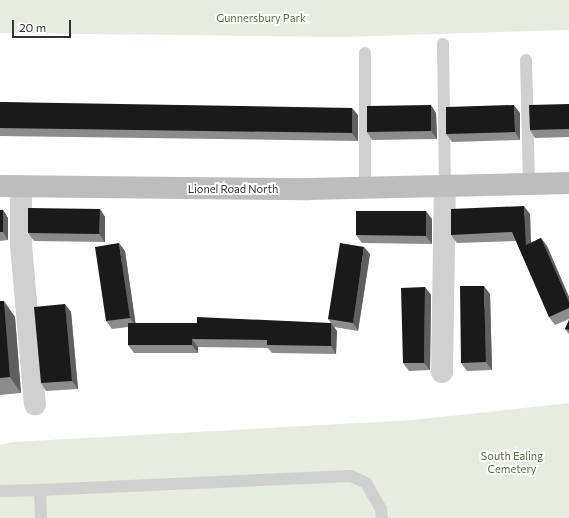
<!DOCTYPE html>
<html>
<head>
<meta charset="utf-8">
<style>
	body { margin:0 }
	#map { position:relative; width:569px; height:518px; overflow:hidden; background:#fff; font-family:Commissioner,sans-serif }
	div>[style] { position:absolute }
	.green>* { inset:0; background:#e6ecdf }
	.lane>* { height:12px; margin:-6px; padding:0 6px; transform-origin:6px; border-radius:6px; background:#d0d0d0 }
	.street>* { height:22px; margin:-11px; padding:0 11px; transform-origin:11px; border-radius:11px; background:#d0d0d0 }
	.secondary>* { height:22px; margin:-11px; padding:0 11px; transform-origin:11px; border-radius:11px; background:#bdbdbd }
	.wall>* { inset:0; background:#8c8c8c }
	.shaded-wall>* { inset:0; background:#5f5f5f }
	.building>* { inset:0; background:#1a1a1a }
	span { translate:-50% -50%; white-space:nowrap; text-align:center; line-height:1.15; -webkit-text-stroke:4px #fff; paint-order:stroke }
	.park-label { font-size:11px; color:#56703f }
	.street-label { font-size:11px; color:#333 }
	.scale { position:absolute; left:12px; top:20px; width:59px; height:18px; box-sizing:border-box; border:2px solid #333; border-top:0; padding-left:5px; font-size:12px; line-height:14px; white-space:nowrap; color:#333; -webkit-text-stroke:3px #fff; paint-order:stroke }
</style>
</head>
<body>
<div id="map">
	<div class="green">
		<i style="clip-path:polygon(0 0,569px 0,569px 30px,341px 37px,0 33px)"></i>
		<i style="clip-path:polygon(569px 403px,569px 518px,0 518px,0 445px,13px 442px,413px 420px)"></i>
	</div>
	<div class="lane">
		<i style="left:443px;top:44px;width:144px;rotate:89.2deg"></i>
		<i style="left:526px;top:60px;width:125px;rotate:88.6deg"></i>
		<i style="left:365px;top:188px;width:135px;rotate:-90deg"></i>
		<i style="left:0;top:491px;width:40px;rotate:-1.4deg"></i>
		<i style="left:41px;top:518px;width:28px;rotate:-92deg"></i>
		<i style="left:40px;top:490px;width:311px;rotate:-2.6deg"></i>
		<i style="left:351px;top:476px;width:17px;rotate:25deg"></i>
		<i style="left:366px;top:483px;width:30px;rotate:60deg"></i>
		<i style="left:381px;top:509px;width:9px;rotate:84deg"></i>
	</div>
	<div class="street">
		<i style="left:21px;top:186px;width:59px;rotate:90deg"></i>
		<i style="left:21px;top:245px;width:160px;rotate:85deg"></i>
		<i style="left:442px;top:372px;width:184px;rotate:-89.1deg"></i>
	</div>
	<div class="secondary">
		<i style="left:0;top:186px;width:308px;rotate:0.6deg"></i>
		<i style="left:308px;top:189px;width:261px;rotate:-1.3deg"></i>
	</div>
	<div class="wall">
		<i style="clip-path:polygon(0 102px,358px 115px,358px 141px,0 136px)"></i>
		<i style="clip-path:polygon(569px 104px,569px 137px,535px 138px,530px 130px)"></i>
		<i style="clip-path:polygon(436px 113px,437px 139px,372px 140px,367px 132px)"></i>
		<i style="clip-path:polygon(520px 113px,520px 140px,452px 142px,446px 134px)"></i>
		<i style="clip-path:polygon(100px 209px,105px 217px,105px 242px,34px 241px,28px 233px)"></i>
		<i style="clip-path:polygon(0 210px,3px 210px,8px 218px,8px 240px,0 241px)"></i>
		<i style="clip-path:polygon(530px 214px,531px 243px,541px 238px,547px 246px,569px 297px,569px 319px,555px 325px,549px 317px,516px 241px,457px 243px,451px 235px)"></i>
		<i style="clip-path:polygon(432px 219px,432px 244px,362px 243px,356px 235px)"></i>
		<i style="clip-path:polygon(125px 251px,135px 323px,331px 323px,328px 319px,370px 254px,358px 331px,334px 327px,337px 331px,336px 354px,272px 353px,268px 348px,198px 347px,198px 353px,134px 353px,128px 345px,128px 327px,112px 329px,106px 321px)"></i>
		<i style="clip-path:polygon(425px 287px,431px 295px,430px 370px,409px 371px,403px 363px)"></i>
		<i style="clip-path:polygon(490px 294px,492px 370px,467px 371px,461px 363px)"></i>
		<i style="clip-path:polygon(0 301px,15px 317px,21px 393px,0 395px)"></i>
		<i style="clip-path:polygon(65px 304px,71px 312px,78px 389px,46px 391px,41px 383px)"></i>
		<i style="clip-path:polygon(569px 320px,569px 334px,565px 329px)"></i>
	</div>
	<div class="shaded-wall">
		<i style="clip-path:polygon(431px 105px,436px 113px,437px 139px,431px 131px)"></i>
		<i style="clip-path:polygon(514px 105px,520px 113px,520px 140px,515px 132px)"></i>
		<i style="clip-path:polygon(352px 108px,358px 115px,358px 141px,352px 133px)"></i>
		<i style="clip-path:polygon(524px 206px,530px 214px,531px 253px,526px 245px)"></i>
		<i style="clip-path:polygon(100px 209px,105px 217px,105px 242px,99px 234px)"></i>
		<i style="clip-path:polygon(3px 210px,8px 218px,8px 240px,3px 232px)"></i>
		<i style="clip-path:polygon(426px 211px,432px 219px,432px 244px,426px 236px)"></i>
		<i style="clip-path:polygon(541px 238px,547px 246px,569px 297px,569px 302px)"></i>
		<i style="clip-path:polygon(119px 243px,125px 251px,136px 326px,130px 318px)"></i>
		<i style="clip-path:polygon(364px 247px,370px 254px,358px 331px,353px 323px)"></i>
		<i style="clip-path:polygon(484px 286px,490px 294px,492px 370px,486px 362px)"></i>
		<i style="clip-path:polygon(425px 287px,431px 295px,430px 370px,424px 363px)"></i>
		<i style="clip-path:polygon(4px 301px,15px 317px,21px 393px,10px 377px)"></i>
		<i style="clip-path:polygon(65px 304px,71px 312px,78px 389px,72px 381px)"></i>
		<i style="clip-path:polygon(331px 323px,337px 331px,336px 354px,331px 346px)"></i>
		<i style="clip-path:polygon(192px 339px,198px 347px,198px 353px,192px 345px)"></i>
	</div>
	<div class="building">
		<i style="clip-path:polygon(0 102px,352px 108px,352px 133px,0 128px)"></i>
		<i style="clip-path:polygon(569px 104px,569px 129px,530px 130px,529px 105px)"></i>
		<i style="clip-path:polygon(431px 105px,431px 131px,367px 132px,367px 106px)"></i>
		<i style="clip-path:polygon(514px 105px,515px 132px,446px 134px,446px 107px)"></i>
		<i style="clip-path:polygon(524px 206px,526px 245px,541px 238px,569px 302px,569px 308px,549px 317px,512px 232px,451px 235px,451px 209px)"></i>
		<i style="clip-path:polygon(28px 208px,100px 209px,99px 234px,28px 233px)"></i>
		<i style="clip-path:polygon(0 210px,3px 210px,3px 232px,0 232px)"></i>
		<i style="clip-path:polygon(356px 211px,426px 211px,426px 236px,356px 235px)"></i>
		<i style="clip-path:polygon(119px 243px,130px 318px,106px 321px,95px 247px)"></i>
		<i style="clip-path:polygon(340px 243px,364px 247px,353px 323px,328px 319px)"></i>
		<i style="clip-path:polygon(460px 286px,484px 286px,486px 362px,461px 363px)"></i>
		<i style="clip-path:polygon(425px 287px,424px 363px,403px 363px,401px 288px)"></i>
		<i style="clip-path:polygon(0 301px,4px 301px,10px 377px,0 378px)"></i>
		<i style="clip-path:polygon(65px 304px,72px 381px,41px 383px,34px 307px)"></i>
		<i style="clip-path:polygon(197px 317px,331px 323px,331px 346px,267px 345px,267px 340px,192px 339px,192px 345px,128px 345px,128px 323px,197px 323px)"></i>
		<i style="clip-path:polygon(569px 320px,569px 330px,565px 329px)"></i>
	</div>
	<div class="park-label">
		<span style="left:261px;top:18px">Gunnersbury Park</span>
		<span style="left:512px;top:463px">South Ealing<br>Cemetery</span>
	</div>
	<div class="street-label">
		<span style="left:233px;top:189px">Lionel Road North</span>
	</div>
	<div class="scale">20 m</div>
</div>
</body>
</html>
